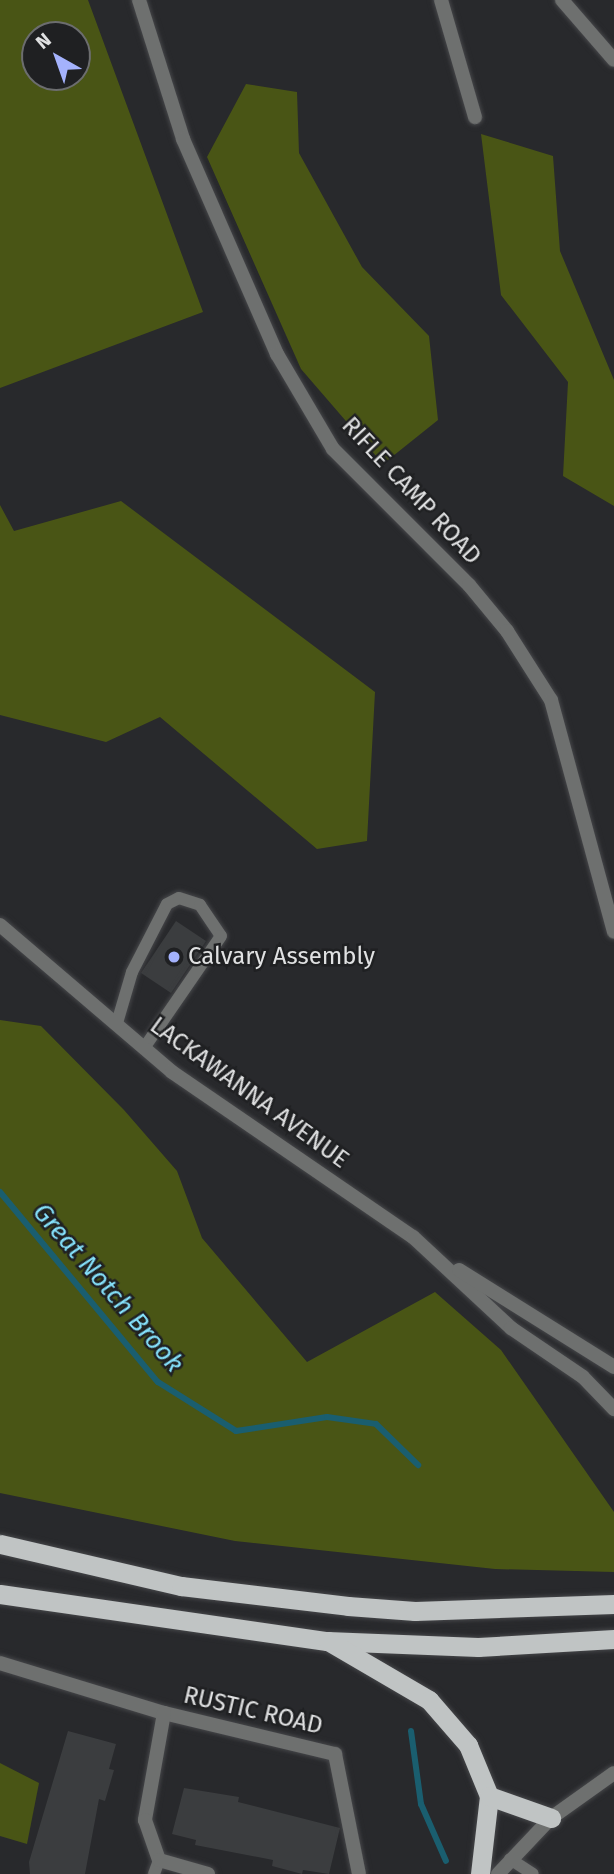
<!DOCTYPE html>
<html>
<head>
<meta charset="utf-8">
<style>
	body { margin:0 }
	#map { position:relative; width:614px; height:1874px; overflow:hidden; background:#28292c; font-family:"Fira Sans",sans-serif }
	div>[style] { position:absolute }
	.forest>* { inset:0; background:#495515 }
	.stream>* { height:6px; margin:-3px; padding:0 3px; transform-origin:3px; border-radius:3px; background:#1a5e6f }
	.building>* { inset:0; background:#3b3d3f }
	.roads { filter:drop-shadow(0 0 2px #454649) drop-shadow(0 0 2px #454649) }
	.service>* { height:12px; margin:-6px; padding:0 6px; transform-origin:6px; border-radius:6px; background:#6e706f }
	.minor>* { height:14px; margin:-7px; padding:0 7px; transform-origin:7px; border-radius:7px; background:#6e706f }
	.tertiary>* { height:14px; margin:-7px; padding:0 7px; transform-origin:7px; border-radius:7px; background:#6e706f }
	.trunk>* { height:19px; margin:-9.5px; padding:0 9.5px; transform-origin:9.5px; border-radius:9.5px; background:#c0c4c4 }
	.dots>* { width:19px; height:19px; translate:-50% -50%; box-sizing:border-box; border:4px solid #1f2022; border-radius:50% }
	span { translate:-50% -50%; white-space:nowrap; text-align:center; line-height:1.15; -webkit-text-stroke:5px #1f2022; paint-order:stroke }
	.street-label { font-size:24px; color:#e0e1e2 }
	.poi-label { font-size:24px; color:#e0e1e2 }
	.left { translate:0 -50%; text-align:left }
	.water-label { font-size:26px; color:#85e1fb; font-style:italic }
	.north { position:absolute; left:21px; top:21px; width:70px; height:70px; box-sizing:border-box; background:#1f2022; border:2px solid #6c6d6f; border-radius:50%; rotate:320deg; font-size:19px; font-weight:700; line-height:28px; text-align:center; color:#e0e1e2 }
	.north::after { content:''; display:block; margin:auto; width:24px; height:32px; background:#a4b2fc; clip-path:polygon(50% 0,100% 100%,50% 72%,0 100%) }
</style>
</head>
<body>
<div id="map">
	<div class="forest">
		<i style="clip-path:polygon(evenodd,0 0,88px 0,203px 312px,0 388px,0 0,35px 35px,77px 35px,77px 77px,35px 77px,35px 35px)"></i>
		<i style="clip-path:polygon(246px 84px,297px 92px,299px 153px,362px 267px,429px 336px,438px 420px,383px 464px,301px 369px,207px 157px)"></i>
		<i style="clip-path:polygon(481px 134px,553px 156px,560px 251px,614px 380px,614px 506px,563px 476px,568px 382px,501px 295px)"></i>
		<i style="clip-path:polygon(121px 501px,375px 692px,367px 841px,317px 849px,160px 717px,106px 742px,0 715px,0 505px,14px 531px)"></i>
		<i style="clip-path:polygon(0 1020px,41px 1026px,124px 1110px,177px 1171px,202px 1238px,307px 1362px,435px 1292px,501px 1350px,614px 1512px,614px 1572px,495px 1569px,235px 1541px,0 1493px)"></i>
		<i style="clip-path:polygon(0 1763px,39px 1783px,27px 1844px,0 1836px)"></i>
	</div>
	<div class="stream">
		<i style="left:0;top:1192px;width:247px;rotate:50.3deg"></i>
		<i style="left:158px;top:1382px;width:92px;rotate:32.1deg"></i>
		<i style="left:236px;top:1431px;width:92px;rotate:-8.7deg"></i>
		<i style="left:327px;top:1417px;width:49px;rotate:8.1deg"></i>
		<i style="left:376px;top:1424px;width:59px;rotate:44.3deg"></i>
		<i style="left:411px;top:1731px;width:74px;rotate:82.2deg"></i>
		<i style="left:421px;top:1804px;width:62px;rotate:66.3deg"></i>
	</div>
	<div class="building">
		<i style="clip-path:polygon(176px 921px,206px 941px,171px 993px,141px 973px)"></i>
		<i style="clip-path:polygon(68px 1731px,116px 1744px,109px 1769px,114px 1770px,105px 1801px,99px 1799px,85px 1874px,30px 1874px,29px 1862px)"></i>
		<i style="clip-path:polygon(184px 1788px,239px 1797px,238px 1802px,340px 1828px,329px 1874px,303px 1870px,302px 1874px,272px 1866px,273px 1860px,195px 1845px,196px 1840px,172px 1834px)"></i>
	</div>
	<div class="roads">
		<div class="service">
			<i style="left:117px;top:1023px;width:53px;rotate:-73.6deg"></i>
			<i style="left:132px;top:972px;width:76px;rotate:-62.8deg"></i>
			<i style="left:167px;top:904px;width:13px;rotate:-27deg"></i>
			<i style="left:179px;top:898px;width:22px;rotate:18deg"></i>
			<i style="left:200px;top:905px;width:37px;rotate:56deg"></i>
			<i style="left:221px;top:936px;width:136px;rotate:124.5deg"></i>
			<i style="left:510px;top:1859px;width:27px;rotate:33deg"></i>
			<i style="left:154px;top:1874px;width:15px;rotate:-70deg"></i>
		</div>
		<div class="minor">
			<i style="left:441px;top:0;width:122px;rotate:73.8deg"></i>
			<i style="left:562px;top:0;width:79px;rotate:49.1deg"></i>
			<i style="left:0;top:1663px;width:171px;rotate:17deg"></i>
			<i style="left:164px;top:1713px;width:176px;rotate:13.5deg"></i>
			<i style="left:335px;top:1754px;width:122px;rotate:78.7deg"></i>
			<i style="left:164px;top:1713px;width:109px;rotate:100.1deg"></i>
			<i style="left:145px;top:1820px;width:42px;rotate:70.7deg"></i>
			<i style="left:159px;top:1860px;width:51px;rotate:15.9deg"></i>
		</div>
		<div class="tertiary">
			<i style="left:139px;top:0;width:146px;rotate:72.4deg"></i>
			<i style="left:183px;top:139px;width:235px;rotate:66.4deg"></i>
			<i style="left:277px;top:354px;width:110px;rotate:59.5deg"></i>
			<i style="left:333px;top:449px;width:192px;rotate:45deg"></i>
			<i style="left:469px;top:585px;width:60px;rotate:50.4deg"></i>
			<i style="left:507px;top:631px;width:82px;rotate:57.5deg"></i>
			<i style="left:551px;top:700px;width:240px;rotate:74.8deg"></i>
			<i style="left:0;top:925px;width:226px;rotate:40.5deg"></i>
			<i style="left:172px;top:1072px;width:292px;rotate:34.4deg"></i>
			<i style="left:413px;top:1237px;width:134px;rotate:42.9deg"></i>
			<i style="left:511px;top:1328px;width:87px;rotate:34.2deg"></i>
			<i style="left:583px;top:1377px;width:45px;rotate:45.9deg"></i>
			<i style="left:459px;top:1270px;width:183px;rotate:32deg"></i>
			<i style="left:498px;top:1874px;width:77px;rotate:-46.6deg"></i>
			<i style="left:551px;top:1818px;width:77px;rotate:-35.5deg"></i>
		</div>
		<div class="trunk">
			<i style="left:0;top:1544px;width:186px;rotate:13.1deg"></i>
			<i style="left:181px;top:1586px;width:168px;rotate:6.8deg"></i>
			<i style="left:348px;top:1606px;width:67px;rotate:4.3deg"></i>
			<i style="left:415px;top:1611px;width:199px;rotate:-2deg"></i>
			<i style="left:0;top:1594px;width:330px;rotate:8.2deg"></i>
			<i style="left:327px;top:1641px;width:151px;rotate:2.3deg"></i>
			<i style="left:478px;top:1647px;width:136px;rotate:-3.4deg"></i>
			<i style="left:328px;top:1641px;width:117px;rotate:30.3deg"></i>
			<i style="left:429px;top:1700px;width:60px;rotate:49.1deg"></i>
			<i style="left:468px;top:1745px;width:55px;rotate:67.6deg"></i>
			<i style="left:489px;top:1796px;width:79px;rotate:96.6deg"></i>
			<i style="left:489px;top:1796px;width:66px;rotate:19.5deg"></i>
		</div>
	</div>
	<div class="dots">
		<i style="left:174px;top:957px;background:#a4b2fc"></i>
	</div>
	<div class="street-label">
		<span style="left:411px;top:491px;rotate:47deg">RIFLE CAMP ROAD</span>
		<span style="left:249px;top:1093px;rotate:36deg">LACKAWANNA AVENUE</span>
		<span style="left:253px;top:1711px;rotate:13deg">RUSTIC ROAD</span>
	</div>
	<div class="poi-label">
		<span class="left" style="left:188px;top:957px">Calvary Assembly</span>
	</div>
	<div class="water-label">
		<span style="left:108px;top:1288px;rotate:49deg">Great Notch Brook</span>
	</div>
	<div class="north">N</div>
</div>
</body>
</html>
